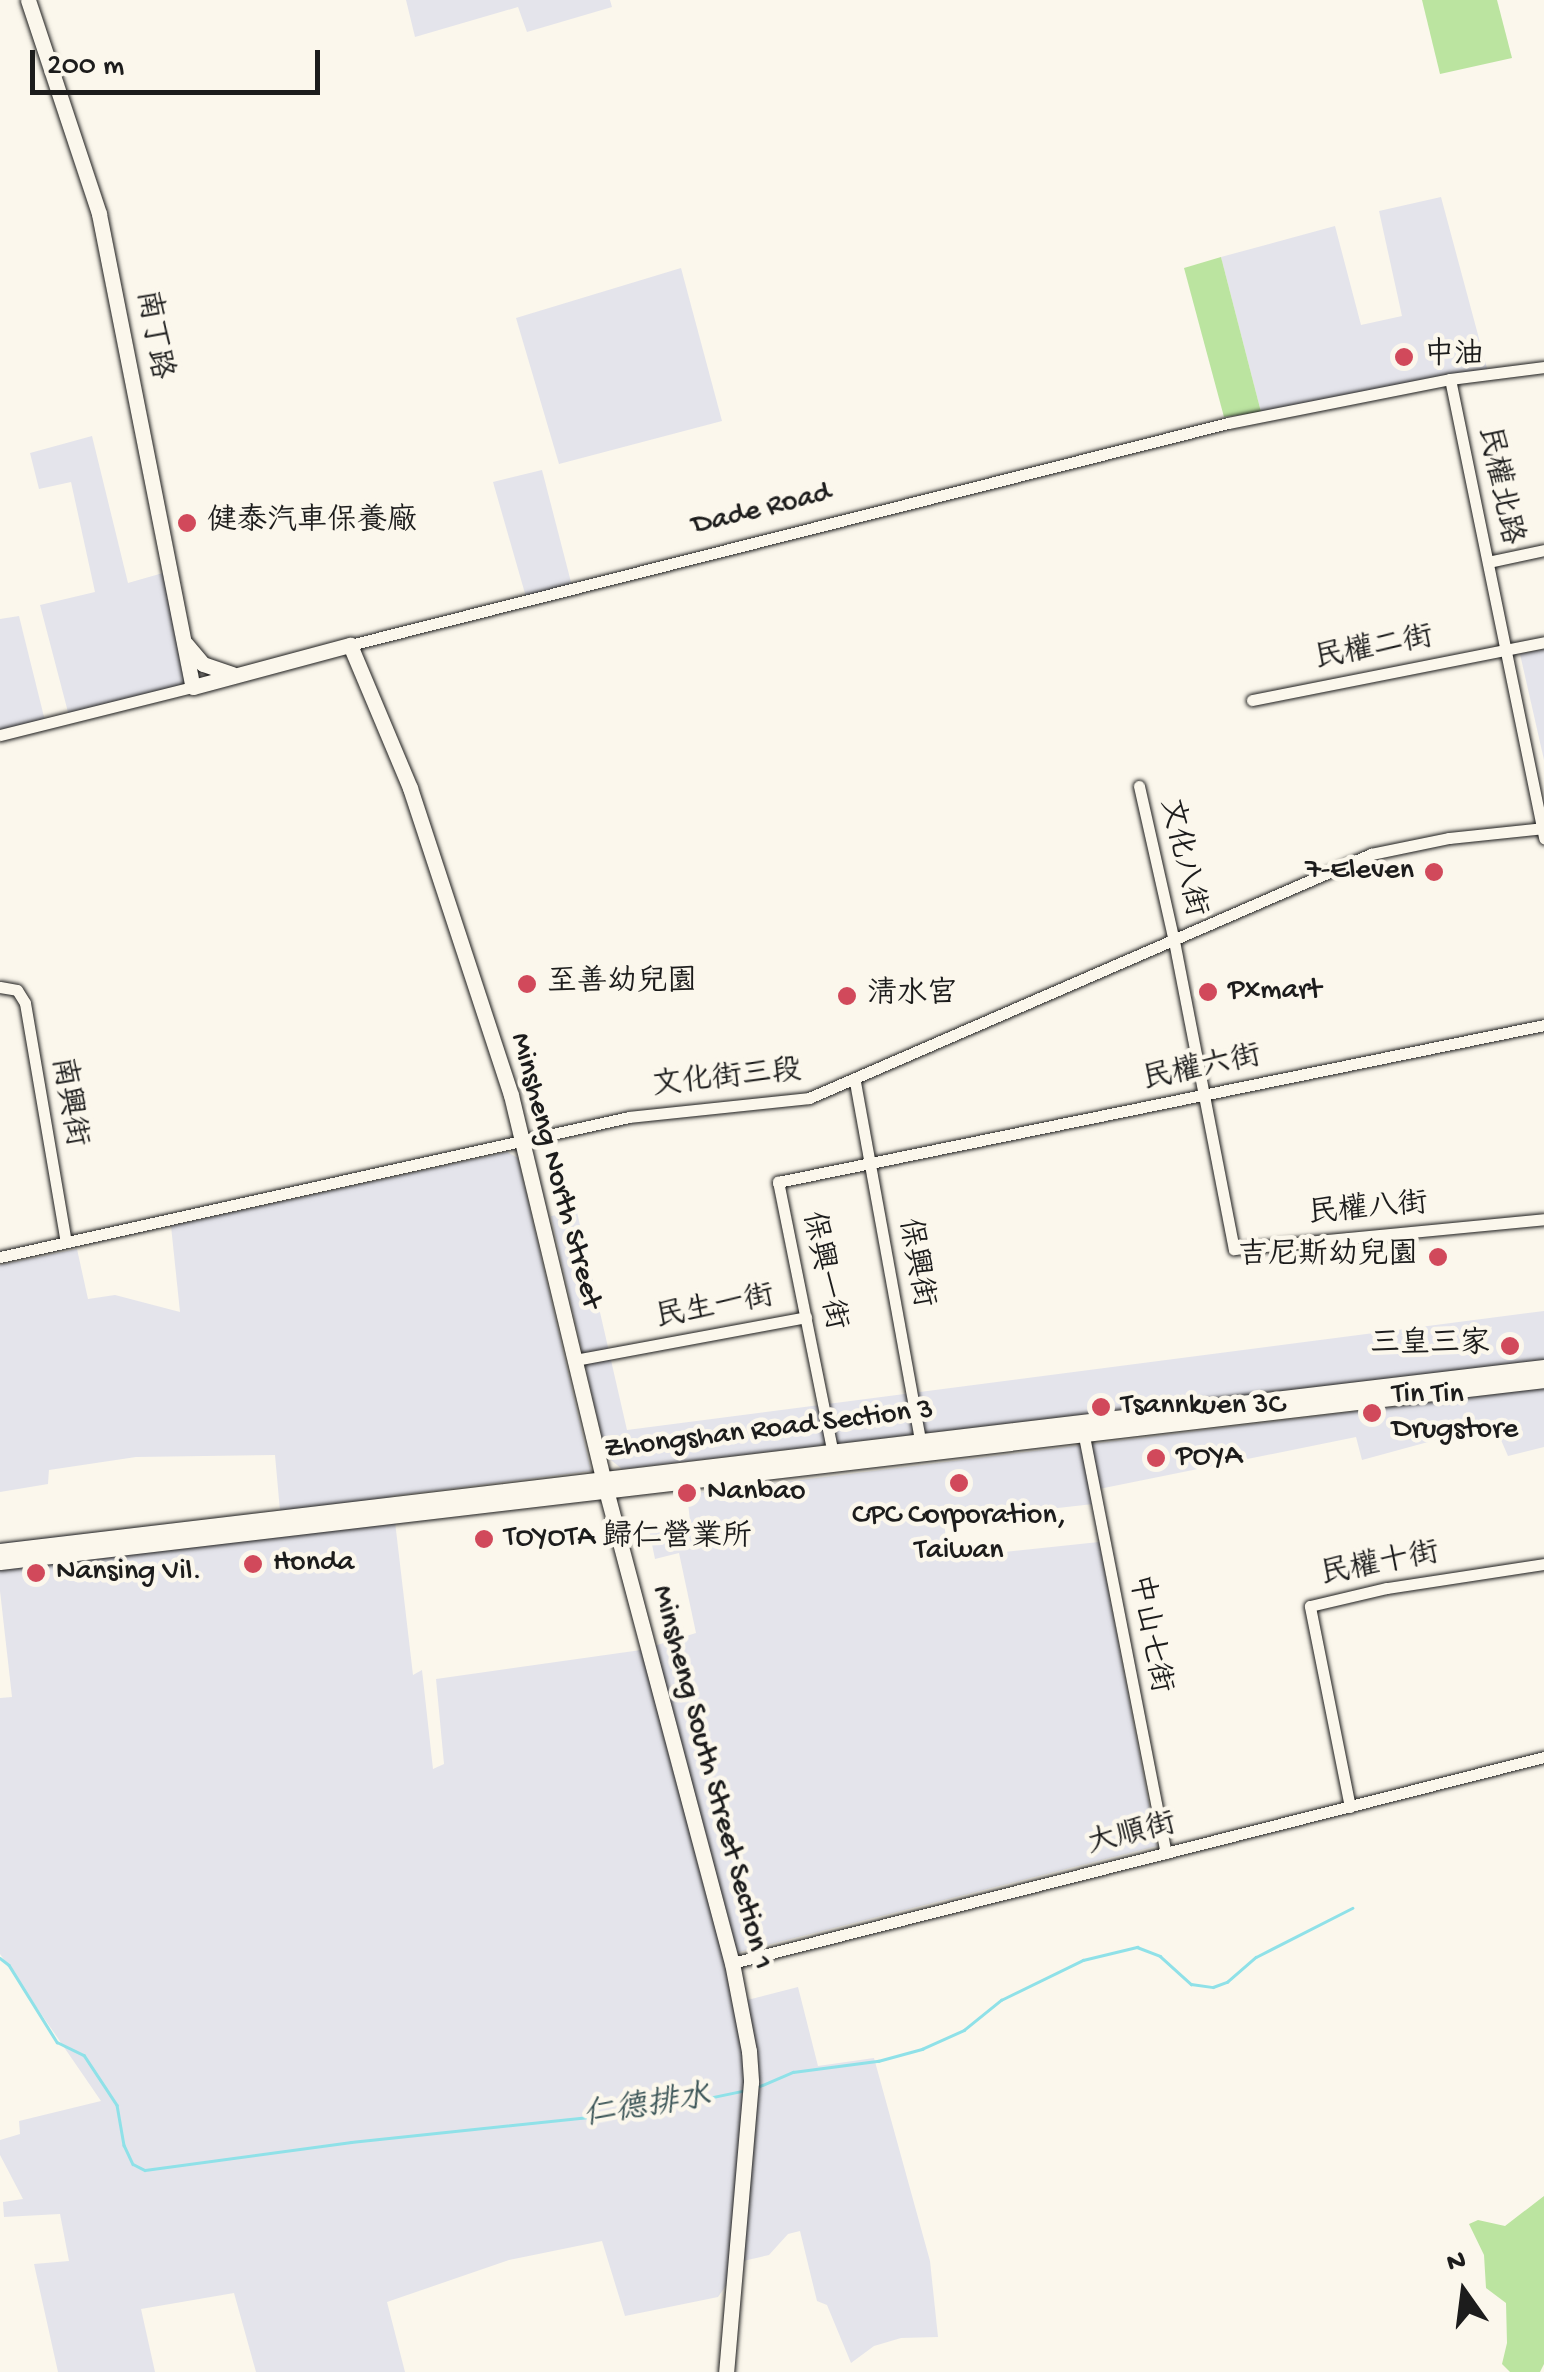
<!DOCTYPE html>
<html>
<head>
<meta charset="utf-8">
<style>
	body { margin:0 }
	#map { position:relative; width:1544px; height:2372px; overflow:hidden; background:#fbf7ec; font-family:"Gochi Hand","LXGW WenKai TC",sans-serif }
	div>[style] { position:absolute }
	.built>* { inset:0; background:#e4e4eb }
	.green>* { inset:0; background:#bbe4a0 }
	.stream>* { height:2.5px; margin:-1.25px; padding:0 1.25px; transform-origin:1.25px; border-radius:1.25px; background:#8fe1e8 }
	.roads { filter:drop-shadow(0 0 2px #1c1c1c) drop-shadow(0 0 2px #1c1c1c) }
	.street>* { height:11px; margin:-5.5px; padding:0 5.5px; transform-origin:5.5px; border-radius:5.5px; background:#fbf7ec }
	.secondary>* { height:15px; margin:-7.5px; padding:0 7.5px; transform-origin:7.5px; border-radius:7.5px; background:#fbf7ec }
	.dots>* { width:28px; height:28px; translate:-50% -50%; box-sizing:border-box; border:5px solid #fbf7ec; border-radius:50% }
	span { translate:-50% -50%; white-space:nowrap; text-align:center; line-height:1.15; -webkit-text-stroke:9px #fbf7ec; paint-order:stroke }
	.street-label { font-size:30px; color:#1c1c1c }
	.poi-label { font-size:30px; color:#1c1c1c }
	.left { translate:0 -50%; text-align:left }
	.right { translate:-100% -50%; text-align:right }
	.water-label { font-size:32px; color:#3e5759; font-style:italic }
	.north { position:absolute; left:1414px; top:2242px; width:100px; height:100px; -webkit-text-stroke:8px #fbf7ec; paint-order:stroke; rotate:346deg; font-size:28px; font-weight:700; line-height:40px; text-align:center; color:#1c1c1c }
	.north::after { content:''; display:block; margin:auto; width:35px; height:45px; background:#1c1c1c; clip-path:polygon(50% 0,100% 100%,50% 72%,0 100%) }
	.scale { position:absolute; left:30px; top:50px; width:290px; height:45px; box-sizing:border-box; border:5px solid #1c1c1c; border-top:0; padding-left:12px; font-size:30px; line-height:35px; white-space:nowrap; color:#1c1c1c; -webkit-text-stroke:8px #fbf7ec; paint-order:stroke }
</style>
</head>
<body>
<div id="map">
	<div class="built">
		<i style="clip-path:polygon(406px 0,610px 0,612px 7px,527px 32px,518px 7px,415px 37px)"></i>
		<i style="clip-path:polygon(1441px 197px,1488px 372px,1261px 412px,1221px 257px,1335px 226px,1361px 325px,1402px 316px,1379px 211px)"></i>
		<i style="clip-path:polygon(681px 268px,722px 421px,559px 464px,516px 318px)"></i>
		<i style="clip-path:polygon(92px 436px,128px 583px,163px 573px,187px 684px,69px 716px,40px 605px,95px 592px,71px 482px,39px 489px,30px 453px)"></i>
		<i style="clip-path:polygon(542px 470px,572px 586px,526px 597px,493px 482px)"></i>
		<i style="clip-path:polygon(19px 616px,46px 725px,0 735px,0 619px)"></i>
		<i style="clip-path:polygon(1544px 649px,1544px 760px,1520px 654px)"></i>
		<i style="clip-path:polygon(507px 1152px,518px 1158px,591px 1471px,392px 1496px,413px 1675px,422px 1670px,433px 1769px,444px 1764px,436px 1679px,641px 1650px,696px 1633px,679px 1553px,655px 1559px,649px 1530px,690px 1521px,687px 1494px,1544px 1388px,1544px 1447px,1508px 1456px,1494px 1424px,1362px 1460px,1356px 1437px,1099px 1489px,1102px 1503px,944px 1521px,948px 1558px,1099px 1542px,1157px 1846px,724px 1956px,732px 2004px,798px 1987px,818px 2066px,874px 2058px,930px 2261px,938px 2337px,901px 2338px,874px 2346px,851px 2363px,827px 2305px,817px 2301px,800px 2231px,788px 2234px,769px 2255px,743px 2261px,718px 2297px,625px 2316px,602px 2241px,509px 2260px,387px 2302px,405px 2372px,256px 2372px,234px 2293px,141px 2309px,155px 2372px,58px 2372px,34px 2264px,69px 2261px,60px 2214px,4px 2217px,3px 2202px,23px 2199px,0 2155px,0 2140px,20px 2134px,19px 2121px,101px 2101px,0 1954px,0 1698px,12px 1697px,0 1591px,0 1543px,280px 1511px,275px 1455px,136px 1457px,49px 1470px,48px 1484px,0 1492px,0 1265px,77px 1249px,88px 1299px,115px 1295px,180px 1312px,171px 1226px)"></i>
		<i style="clip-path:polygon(577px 1212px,627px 1430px,1544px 1311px,1544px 1360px,622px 1469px,606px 1456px,551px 1216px)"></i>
	</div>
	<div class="green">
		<i style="clip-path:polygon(1422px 0,1497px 0,1512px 58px,1440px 74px)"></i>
		<i style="clip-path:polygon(1221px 257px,1261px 412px,1224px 417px,1184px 268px)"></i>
		<i style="clip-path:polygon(1544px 2196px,1544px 2364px,1540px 2372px,1510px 2372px,1502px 2364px,1507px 2343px,1506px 2303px,1486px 2288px,1484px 2255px,1469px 2224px,1478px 2220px,1505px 2226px)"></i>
	</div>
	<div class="stream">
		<i style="left:0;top:1958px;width:11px;rotate:38deg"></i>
		<i style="left:9px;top:1965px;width:91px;rotate:58.1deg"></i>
		<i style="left:57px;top:2042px;width:30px;rotate:26deg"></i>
		<i style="left:84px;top:2055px;width:60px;rotate:56.6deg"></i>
		<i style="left:117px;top:2105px;width:41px;rotate:80.1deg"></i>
		<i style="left:124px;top:2145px;width:21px;rotate:65deg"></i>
		<i style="left:133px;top:2164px;width:13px;rotate:27deg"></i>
		<i style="left:145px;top:2170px;width:208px;rotate:-7.7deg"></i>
		<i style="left:351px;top:2142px;width:297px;rotate:-6deg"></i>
		<i style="left:646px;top:2111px;width:98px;rotate:-11.8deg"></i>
		<i style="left:760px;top:2086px;width:36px;rotate:-23deg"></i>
		<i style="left:793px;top:2072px;width:86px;rotate:-7.4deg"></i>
		<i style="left:878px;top:2061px;width:46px;rotate:-15.3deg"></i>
		<i style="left:922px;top:2049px;width:46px;rotate:-24.3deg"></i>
		<i style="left:964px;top:2030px;width:48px;rotate:-39deg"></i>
		<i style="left:1001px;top:2000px;width:91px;rotate:-26deg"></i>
		<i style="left:1083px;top:1960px;width:56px;rotate:-13.5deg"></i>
		<i style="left:1137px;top:1947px;width:25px;rotate:21deg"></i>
		<i style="left:1160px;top:1956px;width:42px;rotate:42.1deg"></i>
		<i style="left:1191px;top:1984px;width:22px;rotate:8deg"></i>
		<i style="left:1213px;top:1987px;width:15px;rotate:-20deg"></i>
		<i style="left:1227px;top:1982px;width:38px;rotate:-41deg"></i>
		<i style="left:1256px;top:1957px;width:108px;rotate:-27deg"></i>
	</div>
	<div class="roads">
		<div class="street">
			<i style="left:1450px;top:379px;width:469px;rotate:78.4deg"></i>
			<i style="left:1488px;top:562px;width:57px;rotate:-12.1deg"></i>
			<i style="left:350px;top:645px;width:906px;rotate:-14.19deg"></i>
			<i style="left:1228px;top:423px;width:226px;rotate:-11.2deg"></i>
			<i style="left:1450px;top:379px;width:95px;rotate:-7.3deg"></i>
			<i style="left:1252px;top:700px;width:298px;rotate:-11.2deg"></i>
			<i style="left:0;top:735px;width:199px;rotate:-14deg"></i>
			<i style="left:1139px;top:786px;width:159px;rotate:77.3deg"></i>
			<i style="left:1174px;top:941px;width:314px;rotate:79deg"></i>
			<i style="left:1234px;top:1249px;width:311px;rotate:-5.5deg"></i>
			<i style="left:0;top:987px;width:17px;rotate:10deg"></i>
			<i style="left:17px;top:990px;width:15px;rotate:58deg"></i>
			<i style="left:25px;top:1003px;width:242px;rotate:80.3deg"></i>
			<i style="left:855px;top:1082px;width:370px;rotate:79.7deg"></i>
			<i style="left:0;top:1257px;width:644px;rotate:-12.55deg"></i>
			<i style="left:629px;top:1117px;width:181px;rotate:-6deg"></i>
			<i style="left:809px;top:1098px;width:613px;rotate:-23.47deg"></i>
			<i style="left:1371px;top:854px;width:80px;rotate:-11.6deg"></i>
			<i style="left:1449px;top:838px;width:96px;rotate:-6deg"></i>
			<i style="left:575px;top:1360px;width:235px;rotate:-10.5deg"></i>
			<i style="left:1083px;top:1431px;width:430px;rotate:78.9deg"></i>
			<i style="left:834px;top:1459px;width:283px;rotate:-101.4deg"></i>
			<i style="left:778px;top:1182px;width:782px;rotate:-11.58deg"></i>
			<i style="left:1350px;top:1807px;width:205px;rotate:-101.3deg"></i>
			<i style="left:1310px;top:1606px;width:79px;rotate:-13.2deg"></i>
			<i style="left:1387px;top:1588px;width:159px;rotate:-8.7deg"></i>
			<i style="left:732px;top:1963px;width:838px;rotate:-14.24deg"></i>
		</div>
		<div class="secondary">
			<i style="left:28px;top:0;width:225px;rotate:71.6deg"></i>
			<i style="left:99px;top:214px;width:482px;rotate:78.8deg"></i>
			<i style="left:193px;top:687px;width:163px;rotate:-15deg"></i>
			<i style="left:350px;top:645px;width:155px;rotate:67.2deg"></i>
			<i style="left:410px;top:788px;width:323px;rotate:71.8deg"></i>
			<i style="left:511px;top:1095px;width:406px;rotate:76.5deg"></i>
			<i style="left:606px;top:1490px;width:489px;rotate:75.1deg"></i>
			<i style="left:732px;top:1963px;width:90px;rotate:79.1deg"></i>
			<i style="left:749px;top:2051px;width:31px;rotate:86deg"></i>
			<i style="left:751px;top:2082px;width:291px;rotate:94.9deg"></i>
			<i style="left:186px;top:644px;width:26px;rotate:50deg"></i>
			<i style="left:203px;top:664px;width:31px;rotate:19deg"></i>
			<i style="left:0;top:1551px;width:1555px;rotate:-6.8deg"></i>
			<i style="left:0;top:1562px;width:1555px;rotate:-6.72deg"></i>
		</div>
	</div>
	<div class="dots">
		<i style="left:1404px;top:357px;background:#d1495b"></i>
		<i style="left:187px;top:523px;background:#d1495b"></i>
		<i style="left:1434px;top:872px;background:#d1495b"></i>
		<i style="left:527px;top:984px;background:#d1495b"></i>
		<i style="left:1208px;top:992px;background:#d1495b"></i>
		<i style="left:847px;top:996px;background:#d1495b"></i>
		<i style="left:1438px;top:1257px;background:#d1495b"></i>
		<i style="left:1510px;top:1346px;background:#d1495b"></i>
		<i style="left:1101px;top:1407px;background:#d1495b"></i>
		<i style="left:1372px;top:1413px;background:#d1495b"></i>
		<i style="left:1156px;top:1458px;background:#d1495b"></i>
		<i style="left:959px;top:1483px;background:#d1495b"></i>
		<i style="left:687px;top:1493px;background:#d1495b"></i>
		<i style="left:484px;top:1539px;background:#d1495b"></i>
		<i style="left:253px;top:1564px;background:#d1495b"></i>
		<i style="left:36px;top:1573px;background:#d1495b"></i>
	</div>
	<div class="street-label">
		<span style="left:152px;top:335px;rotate:80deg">南丁路</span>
		<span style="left:1498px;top:486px;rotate:78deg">民權北路</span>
		<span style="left:762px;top:511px;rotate:-14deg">Dade Road</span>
		<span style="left:1374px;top:650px;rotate:-11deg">民權二街</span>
		<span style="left:1181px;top:858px;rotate:77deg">文化八街</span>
		<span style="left:1202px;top:1070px;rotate:-12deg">民權六街</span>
		<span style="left:727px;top:1080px;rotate:-6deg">文化街三段</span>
		<span style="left:67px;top:1102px;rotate:80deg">南興街</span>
		<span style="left:554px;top:1171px;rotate:75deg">Minsheng North Street</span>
		<span style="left:1368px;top:1211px;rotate:-5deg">民權八街</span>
		<span style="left:914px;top:1263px;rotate:80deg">保興街</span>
		<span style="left:822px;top:1271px;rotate:78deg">保興一街</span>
		<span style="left:715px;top:1309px;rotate:-11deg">民生一街</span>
		<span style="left:769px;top:1431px;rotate:-7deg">Zhongshan Road Section 3</span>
		<span style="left:1380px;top:1566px;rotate:-11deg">民權十街</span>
		<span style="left:1148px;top:1634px;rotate:79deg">中山七街</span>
		<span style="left:710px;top:1778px;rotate:75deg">Minsheng South Street Section 1</span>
		<span style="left:1132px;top:1836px;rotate:-14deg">大順街</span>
	</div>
	<div class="poi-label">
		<span class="left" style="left:1424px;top:357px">中油</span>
		<span class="left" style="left:207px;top:523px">健泰汽車保養廠</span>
		<span class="right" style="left:1414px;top:872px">7-Eleven</span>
		<span class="left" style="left:547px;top:984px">至善幼兒園</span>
		<span class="left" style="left:1228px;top:992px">Pxmart</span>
		<span class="left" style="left:867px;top:996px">清水宮</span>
		<span class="right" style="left:1418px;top:1257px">吉尼斯幼兒園</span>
		<span class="right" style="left:1490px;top:1346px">三皇三家</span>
		<span class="left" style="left:1392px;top:1413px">Tin Tin<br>Drugstore</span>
		<span class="left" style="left:1121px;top:1407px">Tsannkuen 3C</span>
		<span class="left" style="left:1176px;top:1458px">POYA</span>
		<span class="left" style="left:707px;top:1493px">Nanbao</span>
		<span style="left:959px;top:1534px">CPC Corporation,<br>Taiwan</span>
		<span class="left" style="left:504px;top:1539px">TOYOTA 歸仁營業所</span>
		<span class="left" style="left:273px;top:1564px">Honda</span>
		<span class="left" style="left:56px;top:1573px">Nansing Vil.</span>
	</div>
	<div class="water-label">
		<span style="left:647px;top:2108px;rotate:-9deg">仁德排水</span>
	</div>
	<div class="north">N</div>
	<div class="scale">200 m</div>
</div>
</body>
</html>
